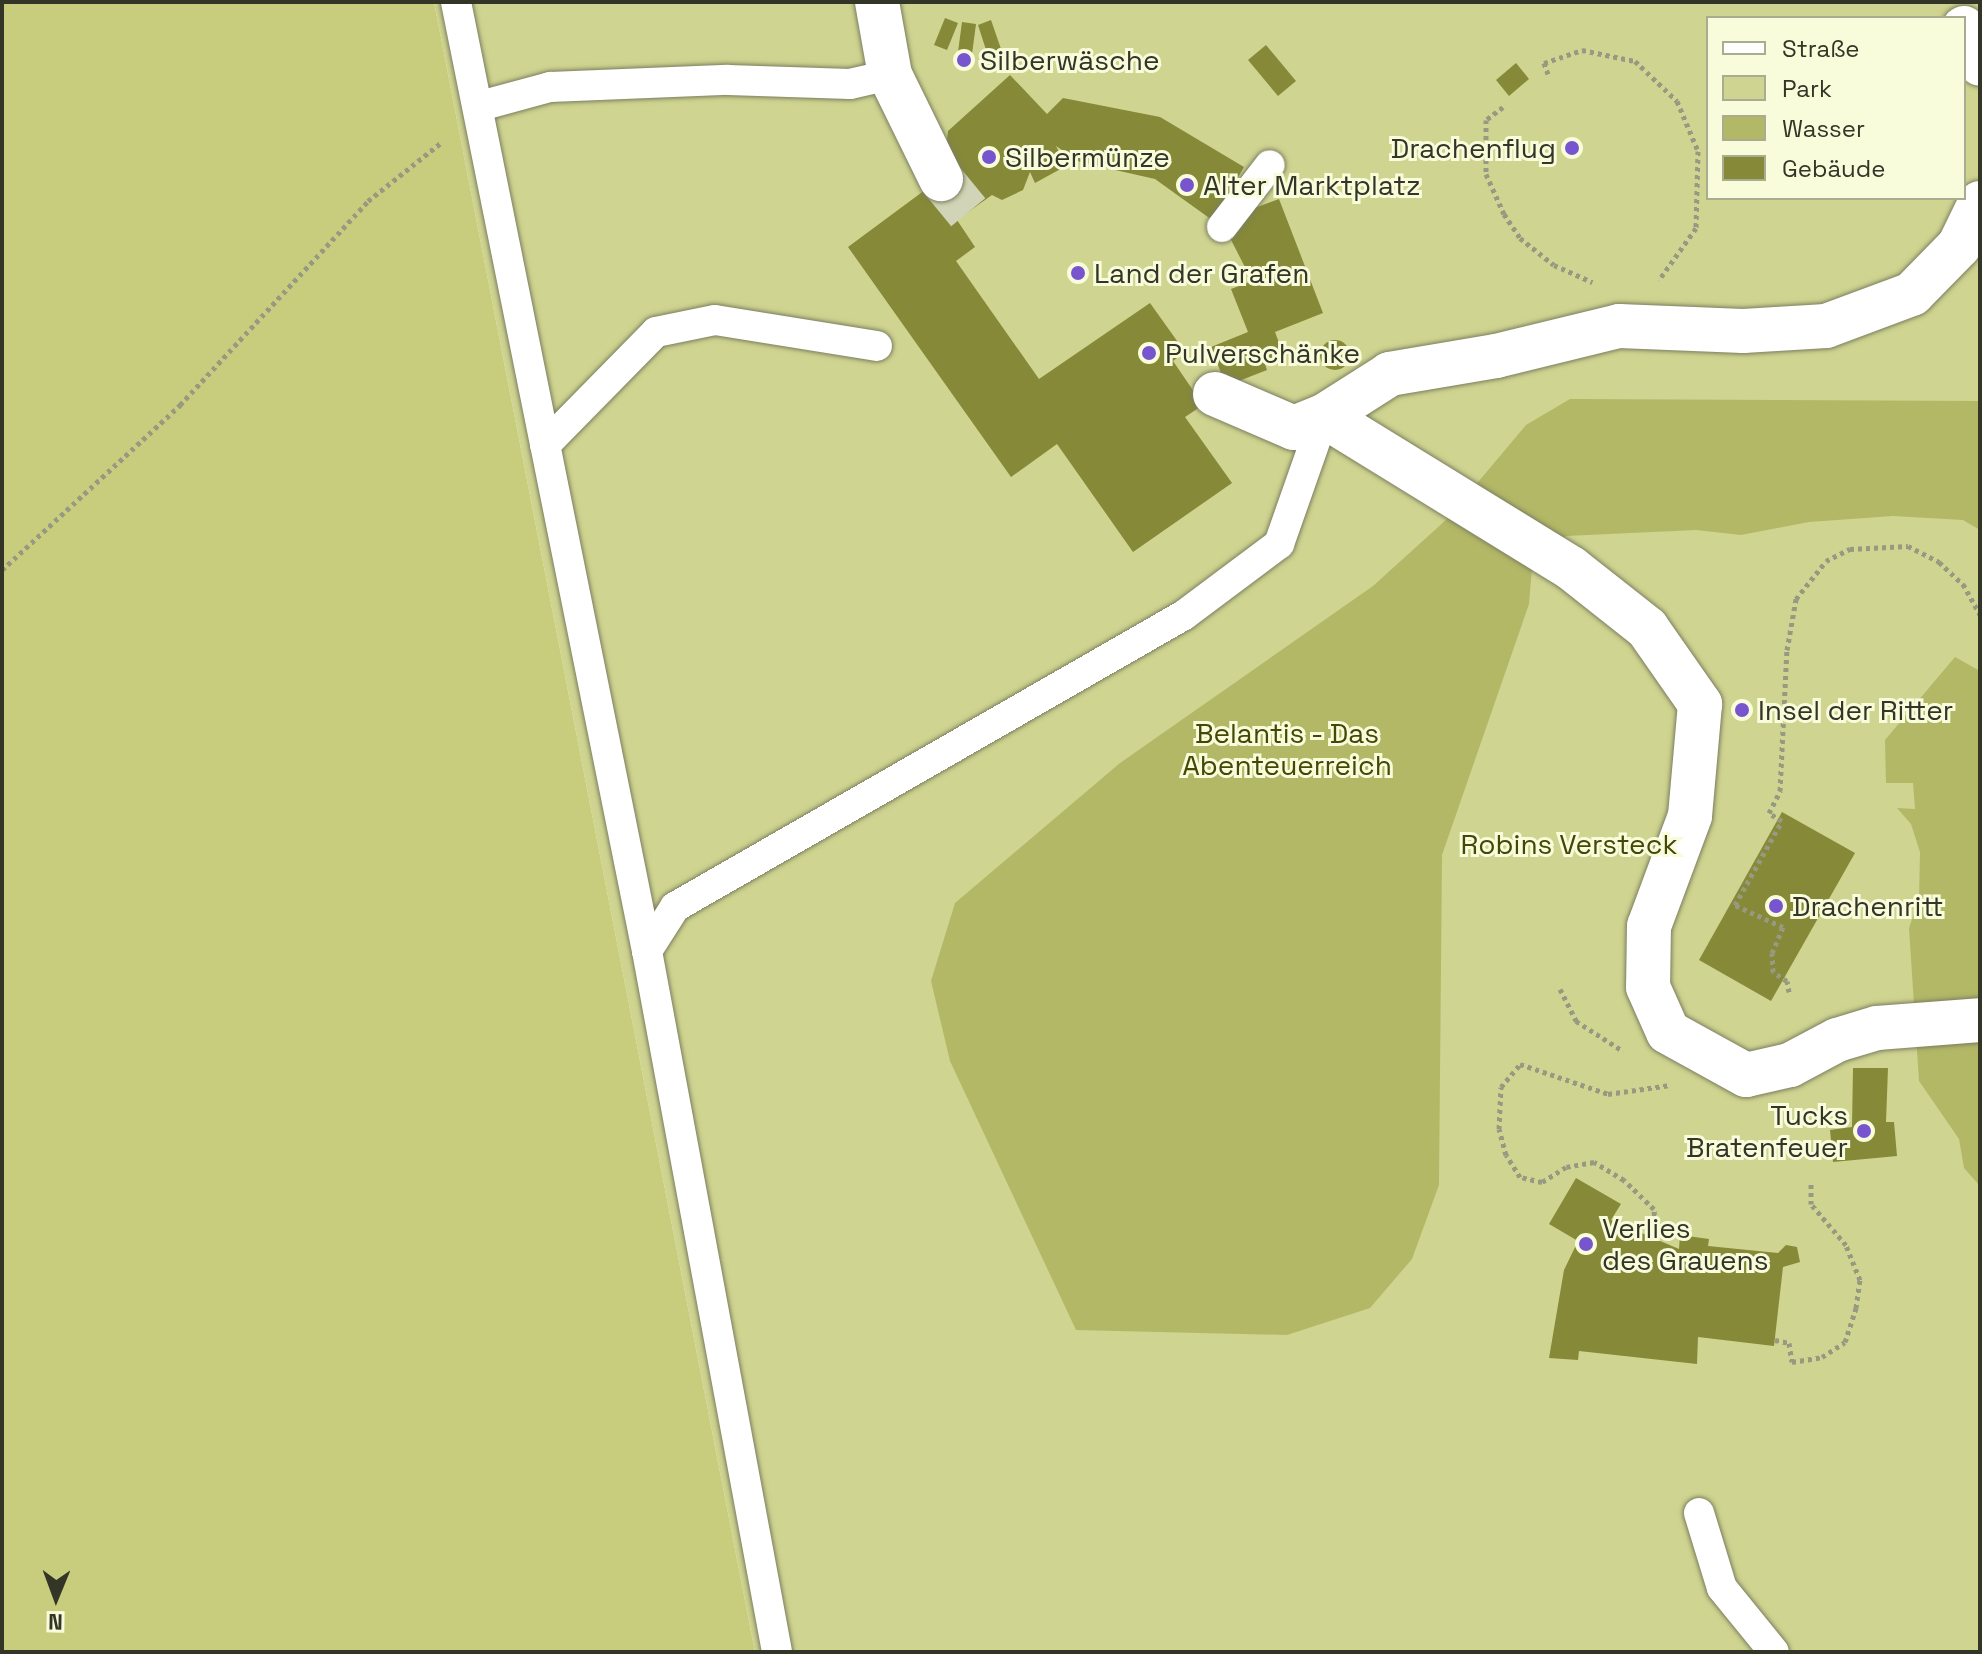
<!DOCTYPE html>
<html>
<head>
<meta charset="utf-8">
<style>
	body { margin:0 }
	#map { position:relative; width:1982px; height:1654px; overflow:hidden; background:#f9fcda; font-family:"Space Grotesk",sans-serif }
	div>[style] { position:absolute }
	.green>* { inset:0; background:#cfd490 }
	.forest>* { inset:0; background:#c7cd7c }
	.water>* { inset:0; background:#b3b867 }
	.building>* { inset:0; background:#858938 }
	.round { border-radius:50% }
	.street-tunnel>* { height:44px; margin-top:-22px; transform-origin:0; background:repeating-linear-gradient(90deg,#d1d4b6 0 44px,transparent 0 66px) }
	.path>* { height:5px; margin-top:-2.5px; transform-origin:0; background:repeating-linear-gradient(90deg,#979a81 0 4px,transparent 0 8px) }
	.roads { filter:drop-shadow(0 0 2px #7c7e5f) drop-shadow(0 0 2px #7c7e5f) }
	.lane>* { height:30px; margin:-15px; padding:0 15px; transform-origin:15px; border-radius:15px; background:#fff }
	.street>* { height:44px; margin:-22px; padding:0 22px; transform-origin:22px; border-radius:22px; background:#fff }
	.dots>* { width:22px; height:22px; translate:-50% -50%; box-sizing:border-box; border:4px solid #f9fcda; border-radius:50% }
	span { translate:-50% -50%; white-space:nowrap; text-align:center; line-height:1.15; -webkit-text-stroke:6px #f9fcda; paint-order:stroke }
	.poi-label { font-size:28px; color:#333527 }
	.left { translate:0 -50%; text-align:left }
	.right { translate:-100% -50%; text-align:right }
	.park-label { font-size:28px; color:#444706 }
	.frame { position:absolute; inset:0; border:4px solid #333527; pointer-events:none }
	.legend { position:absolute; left:1706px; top:16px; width:260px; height:184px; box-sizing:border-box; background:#f9fcda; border:2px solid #aaac92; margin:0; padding:10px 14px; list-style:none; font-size:24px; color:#333527 }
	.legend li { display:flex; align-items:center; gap:16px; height:40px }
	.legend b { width:40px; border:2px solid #aaac92 }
	.north { position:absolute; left:16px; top:1558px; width:80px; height:80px; -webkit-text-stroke:6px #f9fcda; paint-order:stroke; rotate:181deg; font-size:22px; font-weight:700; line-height:32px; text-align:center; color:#333527 }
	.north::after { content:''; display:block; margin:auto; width:28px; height:36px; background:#333527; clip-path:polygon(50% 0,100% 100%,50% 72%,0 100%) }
</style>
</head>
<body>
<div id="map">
	<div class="green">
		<i style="clip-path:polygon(evenodd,434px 2px,1980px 2px,1980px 1652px,755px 1652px,434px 2px,1708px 18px,1964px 18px,1964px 198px,1708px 198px,1708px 18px)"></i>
	</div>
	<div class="forest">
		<i style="clip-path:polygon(2px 2px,434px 2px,755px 1652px,2px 1652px)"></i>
	</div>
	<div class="water">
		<i style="clip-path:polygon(1570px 399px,1980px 401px,1980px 530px,1963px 520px,1893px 516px,1809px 522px,1741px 535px,1696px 530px,1566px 536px,1532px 568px,1529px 604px,1442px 855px,1439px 1185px,1412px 1259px,1370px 1308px,1287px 1335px,1076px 1330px,950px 1061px,931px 981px,955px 903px,1120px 763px,1373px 586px,1447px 519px,1526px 425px)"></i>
		<i style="clip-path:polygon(1955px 657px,1980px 671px,1980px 1186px,1964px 1168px,1959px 1139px,1919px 1081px,1909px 928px,1919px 899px,1920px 852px,1911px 824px,1897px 808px,1915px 809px,1913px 783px,1886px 783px,1885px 740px)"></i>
	</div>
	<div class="building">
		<i style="clip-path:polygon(945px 18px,958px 23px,947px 50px,934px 45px)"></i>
		<i style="clip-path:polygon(991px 20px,1001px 49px,987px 53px,978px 25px)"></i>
		<i style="clip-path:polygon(962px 22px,976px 24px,972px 54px,958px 52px)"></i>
		<i style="clip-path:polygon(1266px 45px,1296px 81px,1278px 96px,1248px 60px)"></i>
		<i style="clip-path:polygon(1516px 63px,1529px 79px,1509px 96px,1496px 80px)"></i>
		<i style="clip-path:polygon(1010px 75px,1047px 114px,1063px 98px,1160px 117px,1244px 167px,1219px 211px,1252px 209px,1279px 199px,1323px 313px,1275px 332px,1284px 356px,1265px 364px,1267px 370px,1226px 386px,1211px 347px,1248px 332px,1231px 289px,1252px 281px,1226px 230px,1155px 179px,1080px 162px,1056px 146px,1066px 166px,1035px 183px,1030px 172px,1023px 190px,1002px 200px,992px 195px,957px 220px,975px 247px,956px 261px,1039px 379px,1150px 303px,1185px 352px,1173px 361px,1203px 405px,1185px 417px,1232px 483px,1133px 552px,1057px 444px,1011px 477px,848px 247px,956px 167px,946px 147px,948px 131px)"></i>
		<i class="round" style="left:1320px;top:340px;width:30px;height:30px"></i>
		<i style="clip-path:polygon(1782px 812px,1855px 853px,1771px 1001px,1699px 960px)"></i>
		<i style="clip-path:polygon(1853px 1068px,1888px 1068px,1886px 1122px,1894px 1122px,1897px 1156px,1833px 1162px,1830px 1130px,1852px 1127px)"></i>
		<i style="clip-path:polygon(1576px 1178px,1621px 1204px,1611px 1220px,1679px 1249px,1680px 1235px,1709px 1239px,1708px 1246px,1778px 1253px,1786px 1245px,1797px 1247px,1800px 1262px,1783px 1267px,1774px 1346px,1698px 1337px,1697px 1364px,1579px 1351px,1578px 1360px,1549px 1358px,1564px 1270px,1578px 1241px,1549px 1224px)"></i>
	</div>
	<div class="street-tunnel">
		<i style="left:941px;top:179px;width:43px;rotate:50.7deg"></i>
	</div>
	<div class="path">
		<i style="left:1548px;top:74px;width:12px;rotate:-110deg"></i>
		<i style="left:1544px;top:63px;width:40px;rotate:-18.9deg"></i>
		<i style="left:1582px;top:50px;width:54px;rotate:11.7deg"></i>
		<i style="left:1635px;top:61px;width:58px;rotate:43.6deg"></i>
		<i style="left:1677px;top:101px;width:54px;rotate:67.2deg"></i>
		<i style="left:1698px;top:151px;width:77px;rotate:91.5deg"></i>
		<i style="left:1696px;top:228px;width:64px;rotate:125.4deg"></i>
		<i style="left:1503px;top:107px;width:21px;rotate:143deg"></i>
		<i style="left:1486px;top:120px;width:54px;rotate:90deg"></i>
		<i style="left:1486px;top:174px;width:44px;rotate:65.8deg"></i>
		<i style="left:1504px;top:214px;width:29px;rotate:56deg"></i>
		<i style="left:1520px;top:238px;width:43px;rotate:38.5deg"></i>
		<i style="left:1554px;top:265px;width:42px;rotate:24.1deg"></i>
		<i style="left:2px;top:570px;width:243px;rotate:-42.8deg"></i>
		<i style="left:180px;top:405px;width:277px;rotate:-47.3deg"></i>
		<i style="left:368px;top:201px;width:95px;rotate:-38.6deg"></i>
		<i style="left:1560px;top:989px;width:36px;rotate:63deg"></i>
		<i style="left:1576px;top:1021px;width:56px;rotate:32.6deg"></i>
		<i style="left:1789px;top:992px;width:11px;rotate:-100deg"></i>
		<i style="left:1787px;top:981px;width:17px;rotate:-147deg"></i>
		<i style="left:1773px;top:972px;width:19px;rotate:-93deg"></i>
		<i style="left:1772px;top:953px;width:28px;rotate:-67deg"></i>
		<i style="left:1783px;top:927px;width:53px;rotate:-155.4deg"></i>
		<i style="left:1735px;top:905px;width:96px;rotate:-60.8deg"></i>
		<i style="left:1782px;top:821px;width:15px;rotate:-148deg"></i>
		<i style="left:1769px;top:813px;width:25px;rotate:-63deg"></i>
		<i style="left:1780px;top:791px;width:141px;rotate:-87.2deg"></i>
		<i style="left:1787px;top:650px;width:52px;rotate:-80deg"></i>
		<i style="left:1796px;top:599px;width:48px;rotate:-51.7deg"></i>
		<i style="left:1826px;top:561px;width:27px;rotate:-27deg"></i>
		<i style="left:1850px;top:549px;width:58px;rotate:-3deg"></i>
		<i style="left:1908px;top:546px;width:35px;rotate:27deg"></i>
		<i style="left:1939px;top:562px;width:33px;rotate:43deg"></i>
		<i style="left:1963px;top:584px;width:35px;rotate:61deg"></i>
		<i style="left:1657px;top:1239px;width:30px;rotate:-96deg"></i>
		<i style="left:1654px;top:1209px;width:42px;rotate:-136deg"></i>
		<i style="left:1624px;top:1180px;width:35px;rotate:-149deg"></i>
		<i style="left:1594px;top:1162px;width:28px;rotate:170deg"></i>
		<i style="left:1566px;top:1167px;width:28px;rotate:148deg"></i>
		<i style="left:1542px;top:1182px;width:23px;rotate:-167deg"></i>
		<i style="left:1520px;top:1177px;width:26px;rotate:-122deg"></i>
		<i style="left:1506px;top:1155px;width:27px;rotate:-105deg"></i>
		<i style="left:1499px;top:1129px;width:42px;rotate:-87.3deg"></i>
		<i style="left:1501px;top:1087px;width:30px;rotate:-50deg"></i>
		<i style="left:1520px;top:1064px;width:93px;rotate:18.8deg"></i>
		<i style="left:1608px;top:1094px;width:63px;rotate:-8.3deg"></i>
		<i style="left:1775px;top:1340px;width:14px;rotate:12deg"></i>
		<i style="left:1789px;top:1343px;width:19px;rotate:81deg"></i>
		<i style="left:1792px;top:1362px;width:30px;rotate:-9deg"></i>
		<i style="left:1822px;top:1357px;width:27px;rotate:-33deg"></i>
		<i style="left:1845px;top:1342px;width:36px;rotate:-72deg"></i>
		<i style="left:1856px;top:1308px;width:28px;rotate:-82deg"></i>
		<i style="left:1860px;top:1280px;width:38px;rotate:-112deg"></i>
		<i style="left:1846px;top:1245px;width:54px;rotate:-130.5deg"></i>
		<i style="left:1811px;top:1204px;width:22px;rotate:-90deg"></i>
	</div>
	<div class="roads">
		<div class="lane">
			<i style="left:456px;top:2px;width:968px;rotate:78.62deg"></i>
			<i style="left:647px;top:951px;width:713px;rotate:79.49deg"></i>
			<i style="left:480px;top:106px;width:73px;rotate:-15.2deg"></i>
			<i style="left:550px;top:87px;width:178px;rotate:-2.3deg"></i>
			<i style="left:728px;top:80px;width:122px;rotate:1.9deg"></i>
			<i style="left:850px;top:84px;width:41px;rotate:-12.7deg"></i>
			<i style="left:1222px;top:227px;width:78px;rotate:-52.3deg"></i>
			<i style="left:545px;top:445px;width:158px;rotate:-45.5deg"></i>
			<i style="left:656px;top:332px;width:60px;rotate:-11.5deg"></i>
			<i style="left:715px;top:320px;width:164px;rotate:9.1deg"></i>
			<i style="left:647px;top:951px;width:52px;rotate:-57.5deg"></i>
			<i style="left:675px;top:907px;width:587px;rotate:-29.84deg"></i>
			<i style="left:1184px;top:615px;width:119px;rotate:-36.8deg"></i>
			<i style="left:1279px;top:544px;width:136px;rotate:-70.6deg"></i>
			<i style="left:1699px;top:1513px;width:78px;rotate:73deg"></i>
			<i style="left:1722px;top:1588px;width:82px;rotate:50.9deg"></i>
		</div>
		<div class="street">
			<i style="left:877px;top:2px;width:74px;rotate:79.9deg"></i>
			<i style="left:890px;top:75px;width:116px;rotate:63.9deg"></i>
			<i style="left:1964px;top:28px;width:39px;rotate:66deg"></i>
			<i style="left:1980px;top:203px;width:48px;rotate:116deg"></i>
			<i style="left:1959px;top:246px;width:67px;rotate:134.4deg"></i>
			<i style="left:1912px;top:294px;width:92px;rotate:159.6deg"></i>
			<i style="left:1826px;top:326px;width:83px;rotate:176.6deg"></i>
			<i style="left:1743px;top:331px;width:124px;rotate:-177.7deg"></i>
			<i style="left:1619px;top:326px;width:127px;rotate:166.3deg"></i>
			<i style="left:1496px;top:356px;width:108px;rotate:170.4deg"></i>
			<i style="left:1390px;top:374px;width:78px;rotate:147.5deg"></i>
			<i style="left:1324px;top:416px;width:290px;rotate:31.6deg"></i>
			<i style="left:1571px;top:568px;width:97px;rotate:38.3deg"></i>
			<i style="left:1647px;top:628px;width:93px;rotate:55.1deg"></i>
			<i style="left:1700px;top:704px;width:112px;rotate:95.1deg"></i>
			<i style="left:1690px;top:816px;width:117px;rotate:110.4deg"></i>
			<i style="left:1649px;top:926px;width:61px;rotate:90.9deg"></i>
			<i style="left:1648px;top:987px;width:49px;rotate:66deg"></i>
			<i style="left:1668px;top:1032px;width:89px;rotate:28.9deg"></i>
			<i style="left:1746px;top:1075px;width:45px;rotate:-12.8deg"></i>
			<i style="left:1790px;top:1065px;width:53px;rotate:-28deg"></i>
			<i style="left:1837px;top:1040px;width:42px;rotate:-16.7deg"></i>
			<i style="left:1877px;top:1028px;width:103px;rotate:-4.4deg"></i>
			<i style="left:1215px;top:394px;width:86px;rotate:23.3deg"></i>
			<i style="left:1294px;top:428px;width:32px;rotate:-22deg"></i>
		</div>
	</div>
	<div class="dots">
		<i style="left:964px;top:60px;background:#7655cf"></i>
		<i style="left:1572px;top:148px;background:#7655cf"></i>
		<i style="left:989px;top:157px;background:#7655cf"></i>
		<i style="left:1187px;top:185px;background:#7655cf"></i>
		<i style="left:1078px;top:273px;background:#7655cf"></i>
		<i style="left:1149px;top:353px;background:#7655cf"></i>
		<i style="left:1742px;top:710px;background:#7655cf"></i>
		<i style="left:1776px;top:906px;background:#7655cf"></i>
		<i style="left:1864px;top:1131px;background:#7655cf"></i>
		<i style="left:1586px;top:1244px;background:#7655cf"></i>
	</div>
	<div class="poi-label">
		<span class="left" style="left:980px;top:60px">Silberwäsche</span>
		<span class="right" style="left:1556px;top:148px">Drachenflug</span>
		<span class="left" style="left:1005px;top:157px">Silbermünze</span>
		<span class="left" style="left:1203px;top:185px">Alter Marktplatz</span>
		<span class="left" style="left:1094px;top:273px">Land der Grafen</span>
		<span class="left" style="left:1165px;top:353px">Pulverschänke</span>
		<span class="left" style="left:1758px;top:710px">Insel der Ritter</span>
		<span class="left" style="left:1792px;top:906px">Drachenritt</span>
		<span class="right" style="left:1848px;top:1131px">Tucks<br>Bratenfeuer</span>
		<span class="left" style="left:1602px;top:1244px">Verlies<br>des Grauens</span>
	</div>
	<div class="park-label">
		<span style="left:1287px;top:749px">Belantis - Das<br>Abenteuerreich</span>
		<span style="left:1569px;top:844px">Robins Versteck</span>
	</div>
	<div class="frame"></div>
	<ul class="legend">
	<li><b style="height:10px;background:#fff"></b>Straße</li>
	<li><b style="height:22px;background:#cfd490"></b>Park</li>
	<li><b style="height:22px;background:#b3b867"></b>Wasser</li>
	<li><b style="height:22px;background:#858938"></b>Gebäude</li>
	</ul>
	<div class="north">N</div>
</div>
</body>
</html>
